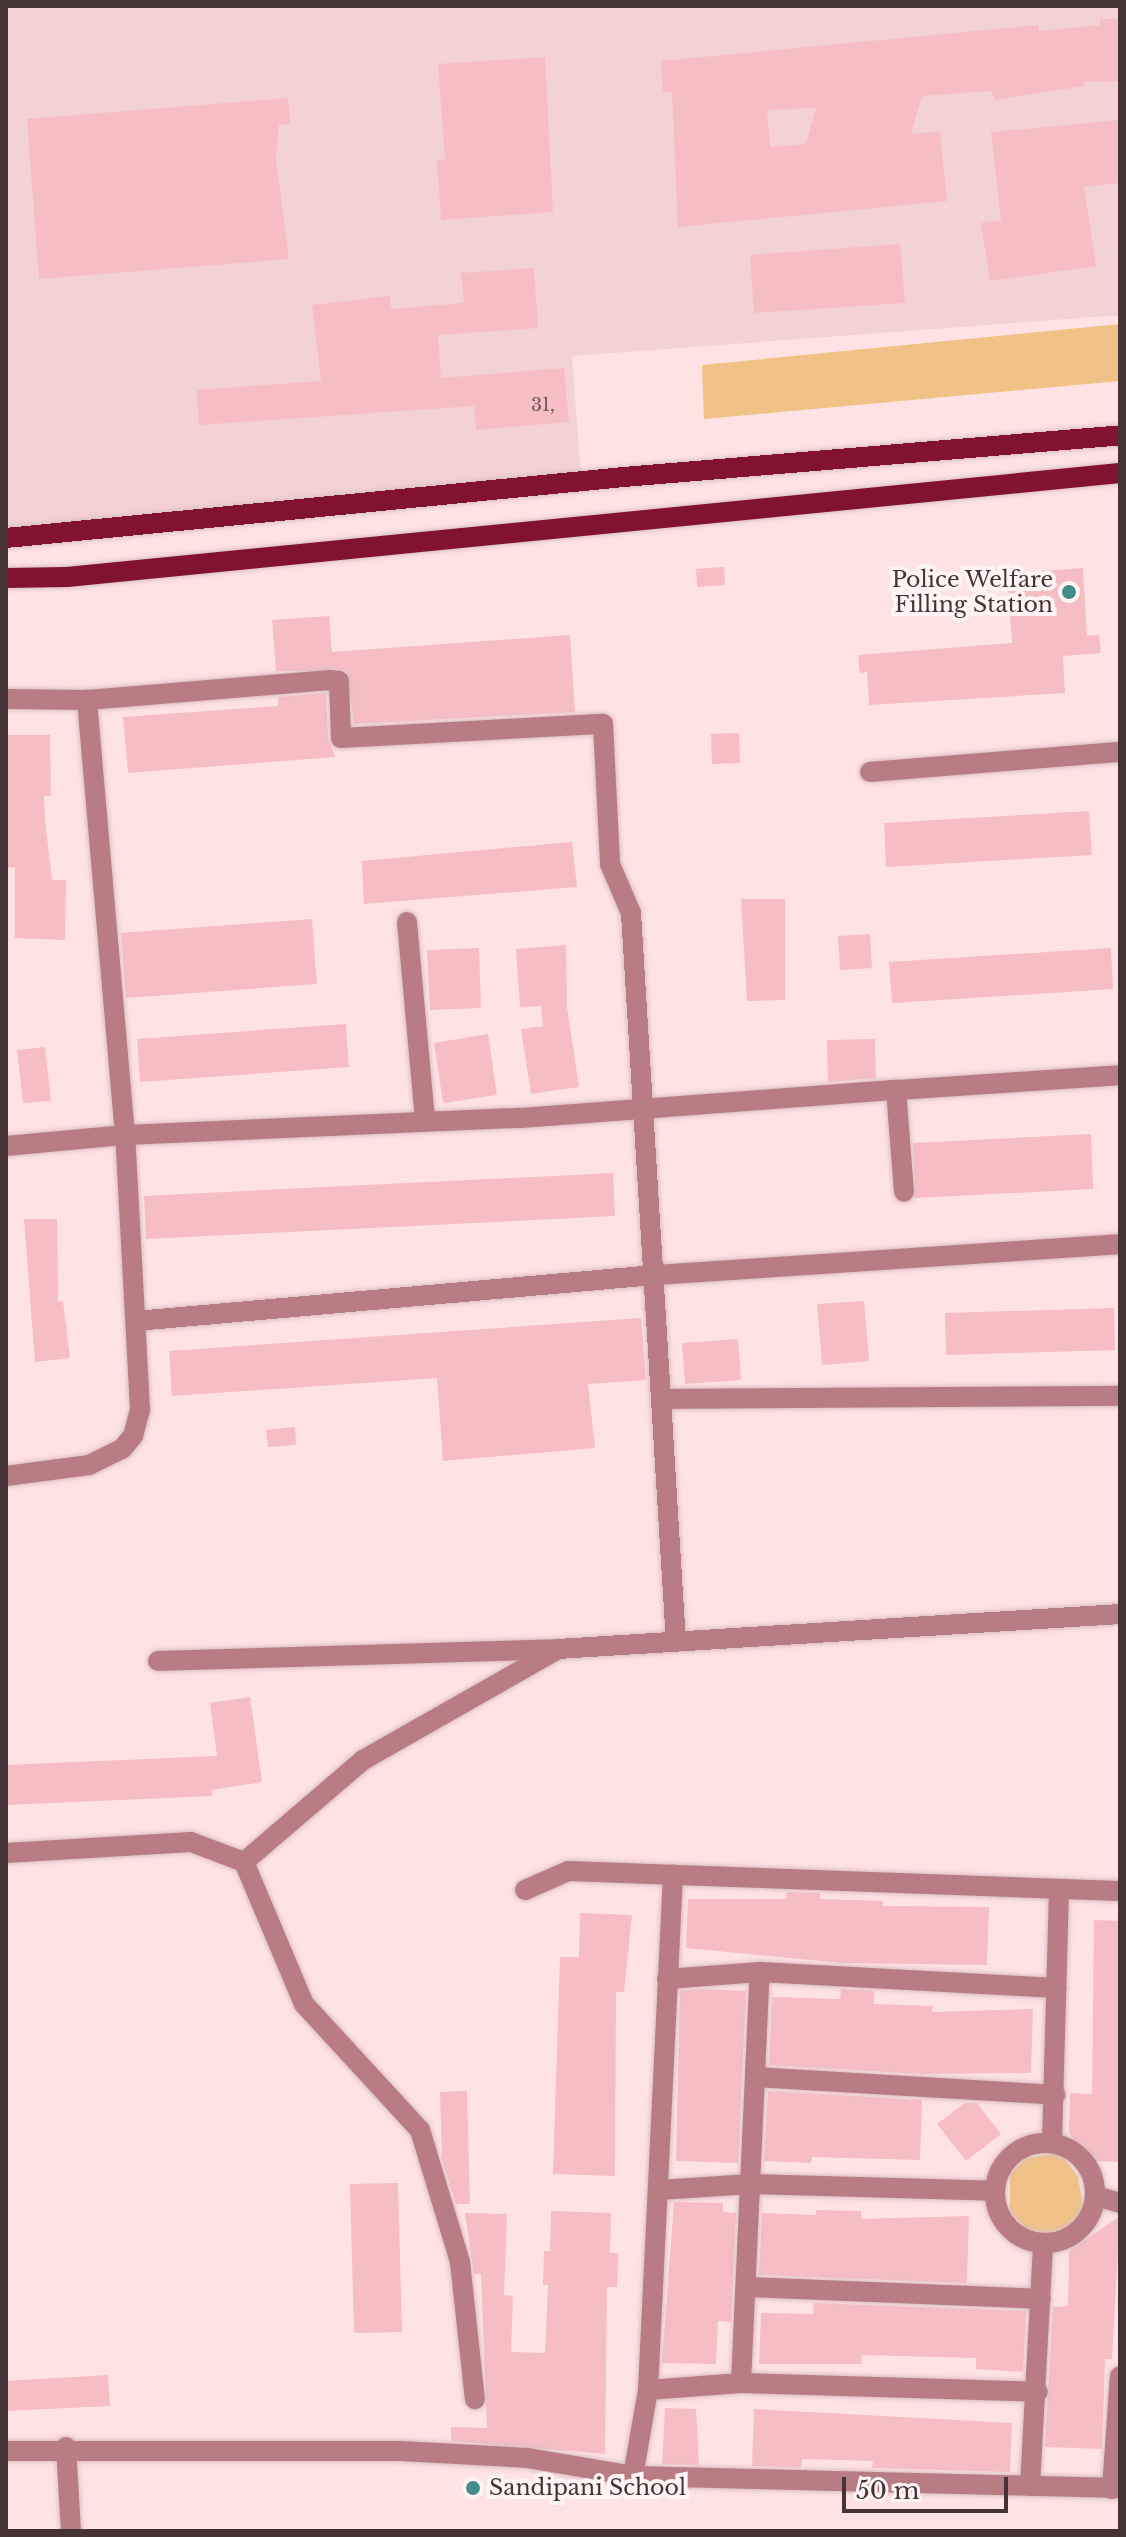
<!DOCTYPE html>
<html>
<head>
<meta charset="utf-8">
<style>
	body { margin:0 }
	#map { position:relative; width:1126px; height:2537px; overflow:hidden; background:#ffe2e4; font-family:"Libre Baskerville",serif }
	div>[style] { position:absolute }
	.built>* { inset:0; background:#f3d1d4 }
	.green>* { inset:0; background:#f0c287 }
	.building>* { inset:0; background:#f6bec3 }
	.roads { filter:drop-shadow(0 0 2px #dabfc1) drop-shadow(0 0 2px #dabfc1) }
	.minor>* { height:20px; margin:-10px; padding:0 10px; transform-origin:10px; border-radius:10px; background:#b87c82 }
	.minor>.ring { margin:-10px; padding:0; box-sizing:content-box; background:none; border:20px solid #b87c82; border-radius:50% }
	.major>* { height:20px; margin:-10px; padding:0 10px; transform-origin:10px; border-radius:10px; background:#811330 }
	.dots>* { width:22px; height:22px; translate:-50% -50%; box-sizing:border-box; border:4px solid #fff5f6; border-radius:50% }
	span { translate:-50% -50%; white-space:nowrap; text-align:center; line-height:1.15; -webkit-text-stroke:8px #fff5f6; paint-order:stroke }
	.number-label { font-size:18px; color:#715658 }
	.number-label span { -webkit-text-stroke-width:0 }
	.poi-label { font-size:22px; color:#453335 }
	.right { translate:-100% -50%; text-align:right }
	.left { translate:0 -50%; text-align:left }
	.frame { position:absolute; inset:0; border:8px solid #453335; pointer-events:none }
	.scale { position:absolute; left:842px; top:2477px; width:166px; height:36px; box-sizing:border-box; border:4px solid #453335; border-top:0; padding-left:10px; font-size:24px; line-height:28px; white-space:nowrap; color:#453335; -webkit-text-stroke:6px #fff5f6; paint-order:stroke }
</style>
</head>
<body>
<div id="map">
	<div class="built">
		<i style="clip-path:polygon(6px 6px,1120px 6px,1120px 315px,572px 356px,581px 478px,6px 531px)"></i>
	</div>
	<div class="green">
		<i style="clip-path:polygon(1120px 324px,1120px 381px,704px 419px,702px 365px)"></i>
		<i style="clip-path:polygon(1060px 2153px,1078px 2177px,1085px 2218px,1036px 2239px,1010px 2212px,1010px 2174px,1026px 2158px)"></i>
	</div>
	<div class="building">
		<i style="clip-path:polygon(evenodd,1100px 19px,1120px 19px,1120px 81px,1084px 82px,1085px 86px,994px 100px,992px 91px,922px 96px,911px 134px,940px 131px,947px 201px,678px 227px,672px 92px,663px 93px,661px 61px,1038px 25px,1039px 31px,1100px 25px,1100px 19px,816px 108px,806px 144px,770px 147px,767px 110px,816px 108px)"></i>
		<i style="clip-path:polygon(545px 57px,553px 212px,441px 220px,437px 160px,445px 159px,438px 64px)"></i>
		<i style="clip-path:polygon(288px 98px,290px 124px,279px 125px,276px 160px,289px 259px,39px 279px,27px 119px)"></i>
		<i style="clip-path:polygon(1120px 120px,1120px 183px,1084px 187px,1096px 266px,990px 281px,981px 223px,1001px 220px,991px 132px)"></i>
		<i style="clip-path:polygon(900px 244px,905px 303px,754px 313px,750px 255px)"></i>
		<i style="clip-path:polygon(534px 268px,538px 328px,438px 335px,441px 378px,564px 368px,569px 422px,476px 430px,474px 406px,199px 425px,197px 390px,321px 381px,312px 305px,390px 296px,391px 309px,464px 303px,461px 273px)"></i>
		<i style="clip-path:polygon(724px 567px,725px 585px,697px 587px,696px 569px)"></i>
		<i style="clip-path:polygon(1083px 568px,1087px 636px,1099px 635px,1101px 653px,1063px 656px,1065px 693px,869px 705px,867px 672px,860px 673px,858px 655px,1012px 643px,1007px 574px)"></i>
		<i style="clip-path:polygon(329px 616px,332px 652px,570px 635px,575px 712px,354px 724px,347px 671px,276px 671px,272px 620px)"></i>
		<i style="clip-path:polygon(326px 693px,328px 738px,335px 757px,128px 773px,123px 717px,278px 706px,278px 697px)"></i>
		<i style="clip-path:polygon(739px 733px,740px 763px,712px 764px,711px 734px)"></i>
		<i style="clip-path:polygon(6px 735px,50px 735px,51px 796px,44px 796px,45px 821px,52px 880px,66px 880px,65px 940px,15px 938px,15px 867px,6px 868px)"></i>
		<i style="clip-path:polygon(1089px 811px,1092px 855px,886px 867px,884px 823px)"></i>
		<i style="clip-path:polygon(572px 842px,577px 887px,364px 904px,362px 861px)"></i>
		<i style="clip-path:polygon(741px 899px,785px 899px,785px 1000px,747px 1001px)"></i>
		<i style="clip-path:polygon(312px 919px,317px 984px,126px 998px,121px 933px)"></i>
		<i style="clip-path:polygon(870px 934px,872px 968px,840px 970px,838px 936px)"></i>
		<i style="clip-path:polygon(566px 945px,567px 1007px,579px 1087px,531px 1094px,521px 1029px,543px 1026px,541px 1006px,520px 1007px,516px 949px)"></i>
		<i style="clip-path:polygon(479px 948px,481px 1008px,430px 1010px,427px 950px)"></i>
		<i style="clip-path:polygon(1111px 948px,1113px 989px,892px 1003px,889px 962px)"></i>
		<i style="clip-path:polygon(346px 1024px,349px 1067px,140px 1082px,137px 1039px)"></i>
		<i style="clip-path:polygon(488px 1034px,497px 1095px,443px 1103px,434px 1043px)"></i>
		<i style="clip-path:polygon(875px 1039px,876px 1078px,828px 1082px,827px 1040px)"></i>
		<i style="clip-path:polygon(45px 1047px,51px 1101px,23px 1103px,17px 1050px)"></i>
		<i style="clip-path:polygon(1091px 1134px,1093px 1189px,915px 1198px,913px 1143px)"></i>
		<i style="clip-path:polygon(613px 1173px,615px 1216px,146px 1239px,144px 1196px)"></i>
		<i style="clip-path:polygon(24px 1219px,57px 1219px,58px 1302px,63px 1301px,70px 1358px,35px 1362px)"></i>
		<i style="clip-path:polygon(864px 1301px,869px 1361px,822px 1365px,817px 1304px)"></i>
		<i style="clip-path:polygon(1114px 1308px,1115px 1350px,946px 1355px,945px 1313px)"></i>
		<i style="clip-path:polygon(641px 1318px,646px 1380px,588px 1384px,595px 1448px,443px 1461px,437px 1378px,172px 1396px,169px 1351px)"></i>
		<i style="clip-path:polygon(738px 1339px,741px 1380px,685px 1384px,682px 1343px)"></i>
		<i style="clip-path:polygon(295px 1427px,296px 1445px,268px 1447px,266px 1430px)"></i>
		<i style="clip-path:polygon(250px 1697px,262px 1782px,212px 1790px,212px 1796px,6px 1805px,6px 1765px,217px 1756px,210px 1703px)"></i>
		<i style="clip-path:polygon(787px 1892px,820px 1893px,820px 1899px,883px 1901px,883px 1906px,989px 1907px,987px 1965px,842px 1963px,686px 1948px,688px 1899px,786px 1899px)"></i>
		<i style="clip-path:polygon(580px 1913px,632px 1915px,624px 1992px,616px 1992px,615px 2176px,553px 2174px,560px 1957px,579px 1957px)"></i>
		<i style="clip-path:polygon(1094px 1920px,1120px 1921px,1120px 2162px,1094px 2161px,1069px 2133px,1070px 2093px,1092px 2094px)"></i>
		<i style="clip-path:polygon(701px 1989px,746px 1991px,738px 2163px,676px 2161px,680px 1991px)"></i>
		<i style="clip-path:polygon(841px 1989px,874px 1991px,874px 2004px,933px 2006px,932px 2012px,1033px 2009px,1031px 2073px,923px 2074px,769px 2065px,772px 1997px,840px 1999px)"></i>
		<i style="clip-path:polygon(467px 2091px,470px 2204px,456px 2204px,442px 2159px,440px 2092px)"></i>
		<i style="clip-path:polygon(768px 2091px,922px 2100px,920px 2160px,812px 2157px,811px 2163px,764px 2161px)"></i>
		<i style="clip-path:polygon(965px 2103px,977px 2103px,1001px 2134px,966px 2161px,937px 2124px)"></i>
		<i style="clip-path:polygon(398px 2183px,402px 2332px,354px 2333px,350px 2184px)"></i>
		<i style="clip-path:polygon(674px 2202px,723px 2203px,723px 2212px,736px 2213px,731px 2322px,718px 2321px,716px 2364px,662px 2363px)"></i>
		<i style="clip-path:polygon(816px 2210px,861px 2211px,861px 2219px,969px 2216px,967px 2283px,759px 2275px,762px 2213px,816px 2215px)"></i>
		<i style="clip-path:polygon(551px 2211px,611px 2213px,610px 2253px,618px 2253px,617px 2287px,607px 2287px,605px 2454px,451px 2441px,451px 2427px,487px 2428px,481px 2274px,474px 2274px,465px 2213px,507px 2214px,504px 2295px,513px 2296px,511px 2352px,545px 2353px,548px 2285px,543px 2285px,544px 2251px,550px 2251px)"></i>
		<i style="clip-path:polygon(1120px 2216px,1112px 2359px,1105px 2359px,1102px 2449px,1045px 2447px,1053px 2307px,1068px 2306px,1069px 2251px)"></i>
		<i style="clip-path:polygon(814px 2303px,1026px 2311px,1023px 2372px,976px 2369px,976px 2358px,862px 2355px,861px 2364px,759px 2364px,761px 2313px,813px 2314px)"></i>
		<i style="clip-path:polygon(108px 2375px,110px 2406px,6px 2411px,6px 2381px)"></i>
		<i style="clip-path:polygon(665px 2408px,696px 2409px,699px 2465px,662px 2464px)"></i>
		<i style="clip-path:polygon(754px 2409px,1012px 2423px,1010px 2472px,872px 2468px,873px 2461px,802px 2459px,801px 2467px,752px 2466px)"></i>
	</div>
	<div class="roads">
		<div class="minor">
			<i style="left:6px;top:699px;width:81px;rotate:0.7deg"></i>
			<i style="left:87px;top:700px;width:244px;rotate:-4.7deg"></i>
			<i style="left:330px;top:680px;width:9px;rotate:6deg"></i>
			<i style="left:339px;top:681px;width:57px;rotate:88deg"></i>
			<i style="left:341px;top:738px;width:262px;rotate:-3.1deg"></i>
			<i style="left:603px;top:724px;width:140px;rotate:87.1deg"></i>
			<i style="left:610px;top:864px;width:53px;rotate:66.8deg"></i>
			<i style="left:631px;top:913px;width:730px;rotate:86.47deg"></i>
			<i style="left:870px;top:772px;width:251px;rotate:-4.6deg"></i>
			<i style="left:407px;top:922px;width:199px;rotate:84.8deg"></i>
			<i style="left:896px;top:1090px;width:225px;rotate:-3.8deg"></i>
			<i style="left:6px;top:1146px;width:120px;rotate:-5.3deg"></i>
			<i style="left:125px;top:1135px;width:396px;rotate:-2.5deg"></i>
			<i style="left:521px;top:1118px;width:376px;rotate:-4.3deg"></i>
			<i style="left:896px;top:1090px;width:102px;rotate:85.5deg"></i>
			<i style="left:136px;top:1321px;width:521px;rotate:-5.07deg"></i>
			<i style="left:655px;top:1275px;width:466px;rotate:-3.8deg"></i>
			<i style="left:662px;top:1399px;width:458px;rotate:-0.4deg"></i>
			<i style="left:6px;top:1476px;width:84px;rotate:-7.5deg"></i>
			<i style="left:89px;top:1465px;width:37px;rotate:-26deg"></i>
			<i style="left:122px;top:1449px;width:17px;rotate:-50deg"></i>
			<i style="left:133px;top:1436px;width:28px;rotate:-75deg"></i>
			<i style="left:140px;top:1409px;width:274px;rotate:-93.1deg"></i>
			<i style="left:125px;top:1135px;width:437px;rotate:-95deg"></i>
			<i style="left:158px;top:1661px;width:396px;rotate:-1.7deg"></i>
			<i style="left:6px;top:1853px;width:185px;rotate:-3.4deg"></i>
			<i style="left:191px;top:1842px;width:57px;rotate:20.7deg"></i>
			<i style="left:244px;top:1862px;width:154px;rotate:67.1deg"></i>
			<i style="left:304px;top:2004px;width:171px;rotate:47.4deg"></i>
			<i style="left:420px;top:2130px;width:138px;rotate:73.1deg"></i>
			<i style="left:460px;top:2262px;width:138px;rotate:83.8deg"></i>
			<i style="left:244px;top:1862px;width:157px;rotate:-40.6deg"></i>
			<i style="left:363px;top:1760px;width:224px;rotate:-29.6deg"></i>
			<i style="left:558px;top:1649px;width:563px;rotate:-3.56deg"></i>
			<i style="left:525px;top:1890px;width:47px;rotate:-23.8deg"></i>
			<i style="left:568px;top:1871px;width:552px;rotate:2.08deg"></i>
			<i style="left:667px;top:1979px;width:93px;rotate:-4.3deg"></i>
			<i style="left:760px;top:1972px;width:297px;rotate:3.1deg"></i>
			<i style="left:756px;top:2077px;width:300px;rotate:3.4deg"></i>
			<i style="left:1052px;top:2141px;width:252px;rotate:-88.4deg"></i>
			<i class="ring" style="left:995px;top:2143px;width:80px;height:80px"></i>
			<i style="left:659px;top:2190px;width:92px;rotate:-3.7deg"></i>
			<i style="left:751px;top:2184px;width:244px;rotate:1.6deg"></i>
			<i style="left:1096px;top:2196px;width:25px;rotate:16deg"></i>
			<i style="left:746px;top:2287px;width:295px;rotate:2.3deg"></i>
			<i style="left:741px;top:2383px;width:411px;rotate:-87.4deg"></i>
			<i style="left:648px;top:2390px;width:93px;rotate:-4.3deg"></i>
			<i style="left:741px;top:2383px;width:297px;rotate:1.7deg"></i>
			<i style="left:66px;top:2447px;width:84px;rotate:86.6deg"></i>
			<i style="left:6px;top:2451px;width:394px"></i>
			<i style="left:400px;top:2451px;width:128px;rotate:3.1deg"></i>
			<i style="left:528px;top:2458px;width:107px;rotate:9.7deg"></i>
			<i style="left:633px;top:2476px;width:487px;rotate:1.4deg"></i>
			<i style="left:633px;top:2476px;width:87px;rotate:-80.1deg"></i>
			<i style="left:648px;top:2390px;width:516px;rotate:-87.22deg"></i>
			<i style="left:1030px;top:2486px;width:242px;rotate:-86.9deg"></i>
			<i style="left:1112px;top:2489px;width:113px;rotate:-86deg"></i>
		</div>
		<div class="major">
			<i style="left:6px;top:538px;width:621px;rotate:-5.64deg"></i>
			<i style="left:624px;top:477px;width:498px;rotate:-4.8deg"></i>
			<i style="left:6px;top:578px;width:61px;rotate:-0.9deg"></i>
			<i style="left:67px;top:577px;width:1058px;rotate:-5.64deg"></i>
		</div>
	</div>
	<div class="dots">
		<i style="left:1069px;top:592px;background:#458d8a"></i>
		<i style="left:473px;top:2488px;background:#458d8a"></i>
	</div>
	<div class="number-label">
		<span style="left:543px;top:405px">31,</span>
	</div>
	<div class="poi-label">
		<span class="right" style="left:1053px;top:592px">Police Welfare<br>Filling Station</span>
		<span class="left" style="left:489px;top:2488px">Sandipani School</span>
	</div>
	<div class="frame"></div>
	<div class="scale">50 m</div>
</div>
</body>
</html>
